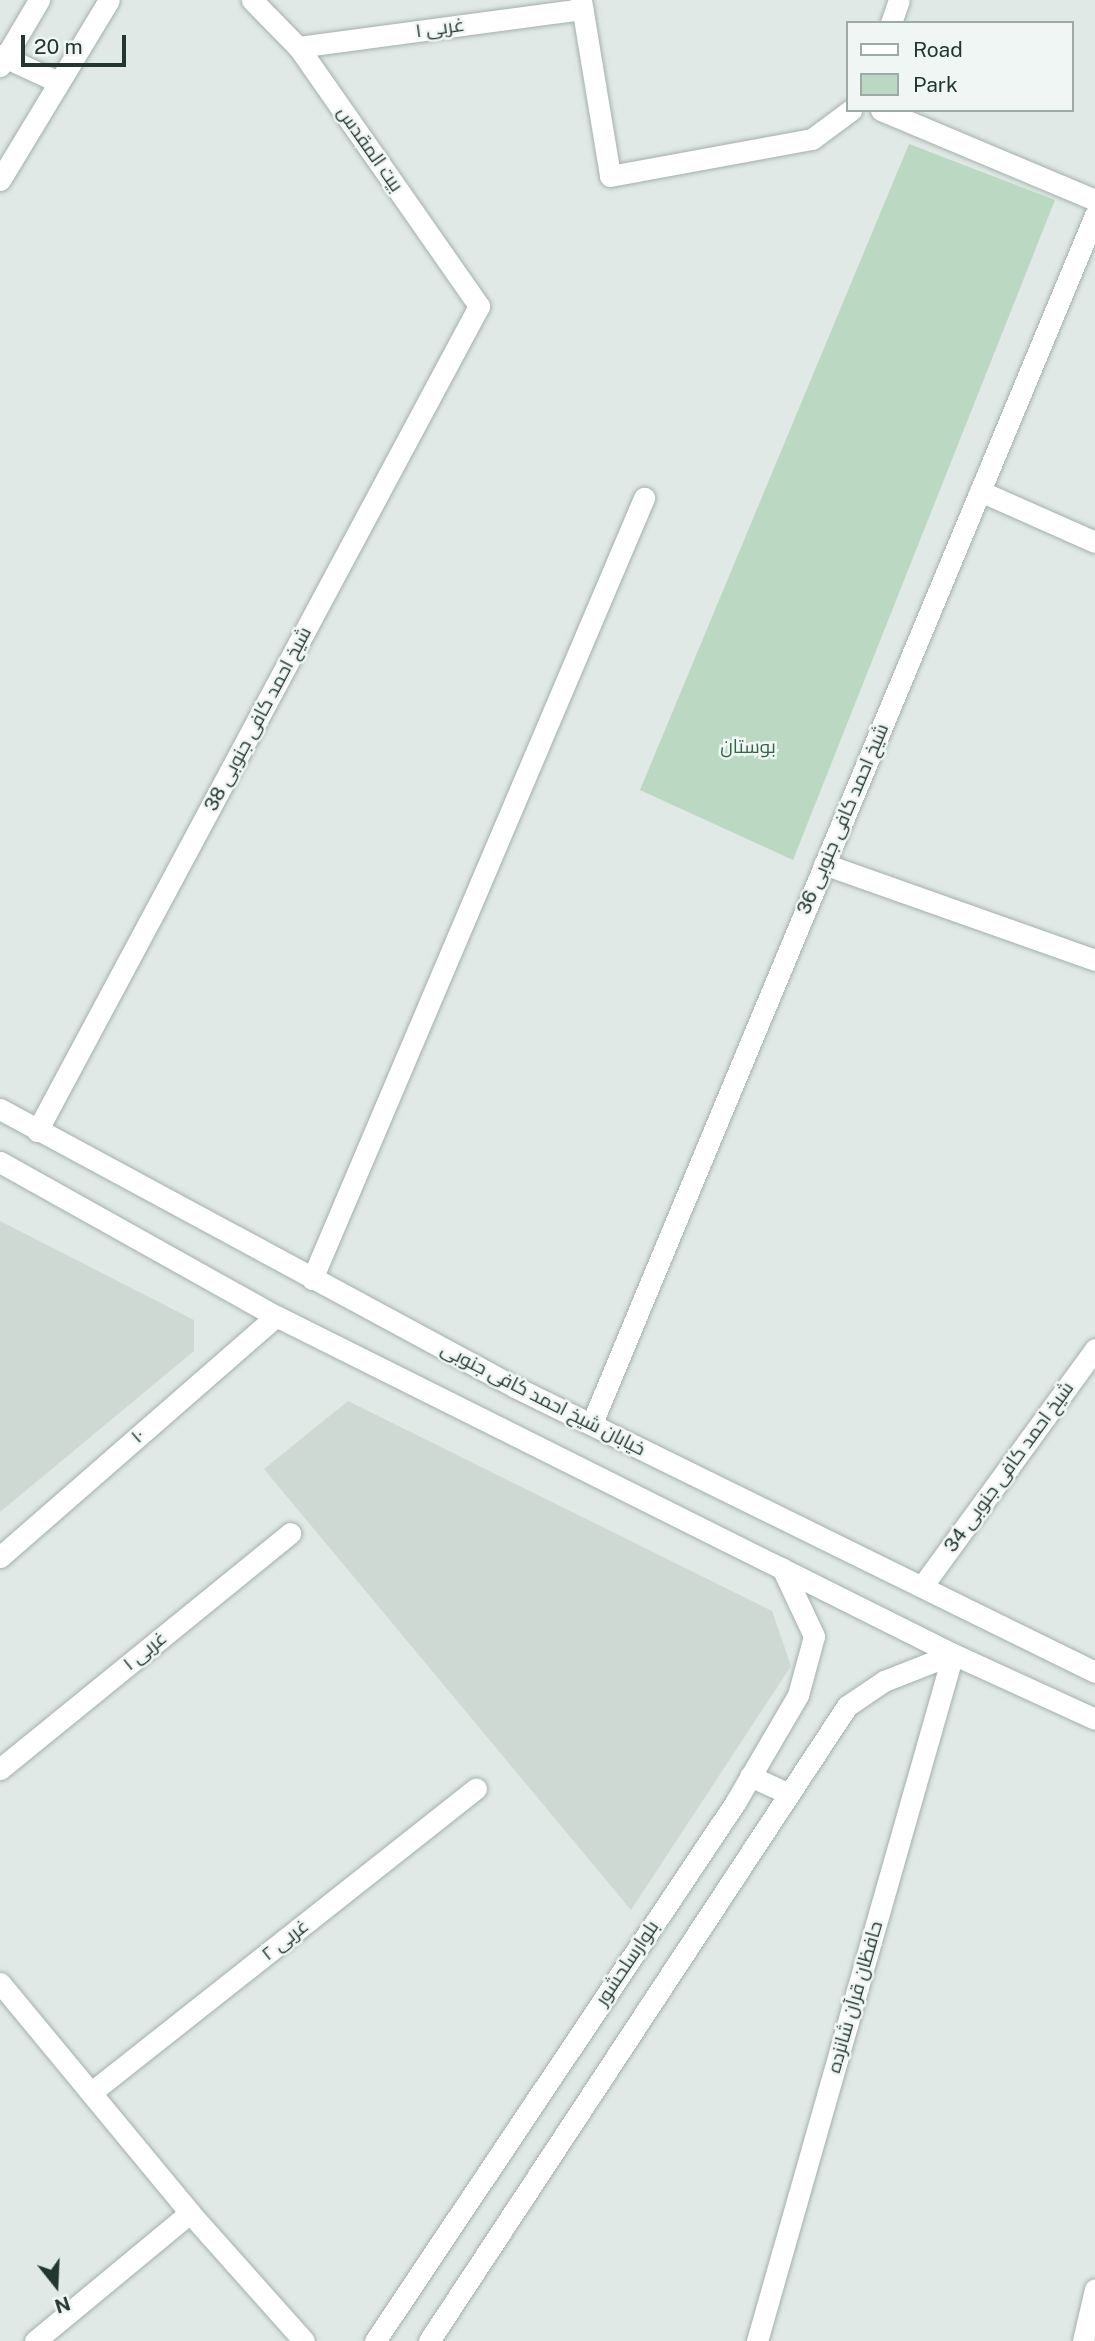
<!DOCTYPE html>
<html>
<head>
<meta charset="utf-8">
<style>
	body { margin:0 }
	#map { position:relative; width:1095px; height:2341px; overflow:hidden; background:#e0e9e5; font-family:"Public Sans",Cairo,sans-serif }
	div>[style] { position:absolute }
	.built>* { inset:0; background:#ced9d4 }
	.green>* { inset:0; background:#bbd8c2 }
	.roads { filter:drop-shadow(0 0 2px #a4b0ab) drop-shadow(0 0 2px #a4b0ab) }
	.street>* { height:21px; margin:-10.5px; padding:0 10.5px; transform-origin:10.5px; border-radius:10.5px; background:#fff }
	.secondary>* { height:21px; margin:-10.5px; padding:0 10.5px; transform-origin:10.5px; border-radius:10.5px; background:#fff }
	span { translate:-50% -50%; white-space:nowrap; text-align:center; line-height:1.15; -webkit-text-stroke:5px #f0f6f3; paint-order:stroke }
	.street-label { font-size:19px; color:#233731 }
	.park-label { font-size:19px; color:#316946 }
	.legend { position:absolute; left:846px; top:21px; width:228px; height:91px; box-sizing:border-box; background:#f0f6f3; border:2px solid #9eaaa5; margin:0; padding:9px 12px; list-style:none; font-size:21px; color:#233731 }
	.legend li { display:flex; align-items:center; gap:14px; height:35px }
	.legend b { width:35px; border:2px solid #9eaaa5 }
	.north { position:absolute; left:21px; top:2250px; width:70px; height:70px; -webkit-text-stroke:5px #f0f6f3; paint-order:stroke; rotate:162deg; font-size:19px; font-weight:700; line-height:28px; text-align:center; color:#233731 }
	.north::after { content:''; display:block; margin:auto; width:24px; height:32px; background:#233731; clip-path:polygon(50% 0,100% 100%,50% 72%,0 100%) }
	.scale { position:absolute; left:21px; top:35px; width:105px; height:32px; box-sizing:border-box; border:4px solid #233731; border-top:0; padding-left:9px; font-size:21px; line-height:24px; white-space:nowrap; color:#233731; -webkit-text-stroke:5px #f0f6f3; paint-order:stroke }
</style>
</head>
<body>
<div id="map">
	<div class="built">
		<i style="clip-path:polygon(0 1221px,194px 1320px,194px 1351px,0 1512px)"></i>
		<i style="clip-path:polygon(348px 1401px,772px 1611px,791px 1666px,631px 1910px,264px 1469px)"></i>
	</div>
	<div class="green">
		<i style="clip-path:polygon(909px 144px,1055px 200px,793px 860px,640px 790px)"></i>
	</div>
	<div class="roads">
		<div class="street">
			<i style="left:581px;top:0;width:178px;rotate:80.6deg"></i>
			<i style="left:610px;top:176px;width:205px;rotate:-10.4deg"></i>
			<i style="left:812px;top:139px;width:49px;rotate:-36.6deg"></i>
			<i style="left:891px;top:23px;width:24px;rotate:-71deg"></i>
			<i style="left:298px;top:47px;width:287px;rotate:-7.6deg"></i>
			<i style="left:881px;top:110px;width:232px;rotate:22.8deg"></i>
			<i style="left:980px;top:491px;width:126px;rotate:23.9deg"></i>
			<i style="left:824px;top:864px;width:288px;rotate:19.5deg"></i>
			<i style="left:37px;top:1131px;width:936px;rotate:-61.82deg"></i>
			<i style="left:479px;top:306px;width:316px;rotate:-124.9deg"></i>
			<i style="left:298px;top:47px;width:66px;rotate:-134.4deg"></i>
			<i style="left:312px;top:1279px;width:849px;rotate:-66.97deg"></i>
			<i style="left:592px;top:1423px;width:1309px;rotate:-67.39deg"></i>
			<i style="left:0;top:1557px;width:366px;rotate:-41.1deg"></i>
			<i style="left:923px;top:1585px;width:292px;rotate:-53.9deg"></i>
			<i style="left:0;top:1769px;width:374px;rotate:-39.1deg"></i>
			<i style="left:0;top:1983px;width:298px;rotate:50.4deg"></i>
			<i style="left:190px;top:2213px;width:171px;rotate:48.3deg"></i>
			<i style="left:93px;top:2091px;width:488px;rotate:-38.3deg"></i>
			<i style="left:35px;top:2341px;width:201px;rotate:-39.6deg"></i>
			<i style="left:757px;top:2341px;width:714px;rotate:-74.08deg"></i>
			<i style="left:1083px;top:2341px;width:53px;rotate:-77deg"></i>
		</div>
		<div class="secondary">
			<i style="left:0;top:55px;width:64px;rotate:25deg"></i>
			<i style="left:0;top:66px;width:77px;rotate:-59.4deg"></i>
			<i style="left:0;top:180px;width:210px;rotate:-58.8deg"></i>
			<i style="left:0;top:1109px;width:585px;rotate:28.36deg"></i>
			<i style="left:515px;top:1387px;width:646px;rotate:26.17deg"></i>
			<i style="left:0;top:1162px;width:316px;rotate:29.2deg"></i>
			<i style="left:276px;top:1316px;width:757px;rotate:26.53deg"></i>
			<i style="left:953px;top:1654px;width:156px;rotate:24.6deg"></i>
			<i style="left:750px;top:1776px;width:43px;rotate:24.8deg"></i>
			<i style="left:375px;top:2341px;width:647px;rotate:-56.21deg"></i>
			<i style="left:735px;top:1803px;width:125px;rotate:-59.7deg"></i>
			<i style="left:798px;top:1695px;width:61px;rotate:-74.8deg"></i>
			<i style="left:814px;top:1636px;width:75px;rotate:-115.2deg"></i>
			<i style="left:429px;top:2341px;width:760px;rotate:-56.64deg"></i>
			<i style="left:847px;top:1706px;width:45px;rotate:-34deg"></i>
			<i style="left:884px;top:1681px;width:74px;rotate:-21.4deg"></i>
		</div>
	</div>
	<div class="street-label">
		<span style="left:440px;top:28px;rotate:-8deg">۱ غربی</span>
		<span style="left:370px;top:149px;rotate:55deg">بیت المقدس</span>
		<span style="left:258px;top:719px;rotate:-62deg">شیخ احمد کافی جنوبی 38</span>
		<span style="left:843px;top:819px;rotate:-67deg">شیخ احمد کافی جنوبی 36</span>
		<span style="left:543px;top:1399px;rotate:27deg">خیابان شیخ احمد کافی جنوبی</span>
		<span style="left:138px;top:1436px;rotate:-41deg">۱۰</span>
		<span style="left:1009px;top:1467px;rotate:-54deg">شیخ احمد کافی جنوبی 34</span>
		<span style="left:145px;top:1651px;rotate:-39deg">۱ غربی</span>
		<span style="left:285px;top:1940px;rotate:-38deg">۲ غربی</span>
		<span style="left:627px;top:1963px;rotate:-56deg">بلوارسلحشور</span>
		<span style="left:855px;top:1997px;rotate:-74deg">حافظان قرآن شانزده</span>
	</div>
	<div class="park-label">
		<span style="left:748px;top:747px">بوستان</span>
	</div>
	<ul class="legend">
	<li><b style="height:9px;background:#fff"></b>Road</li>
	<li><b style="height:19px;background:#bbd8c2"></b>Park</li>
	</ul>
	<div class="north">N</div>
	<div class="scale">20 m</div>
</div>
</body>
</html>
